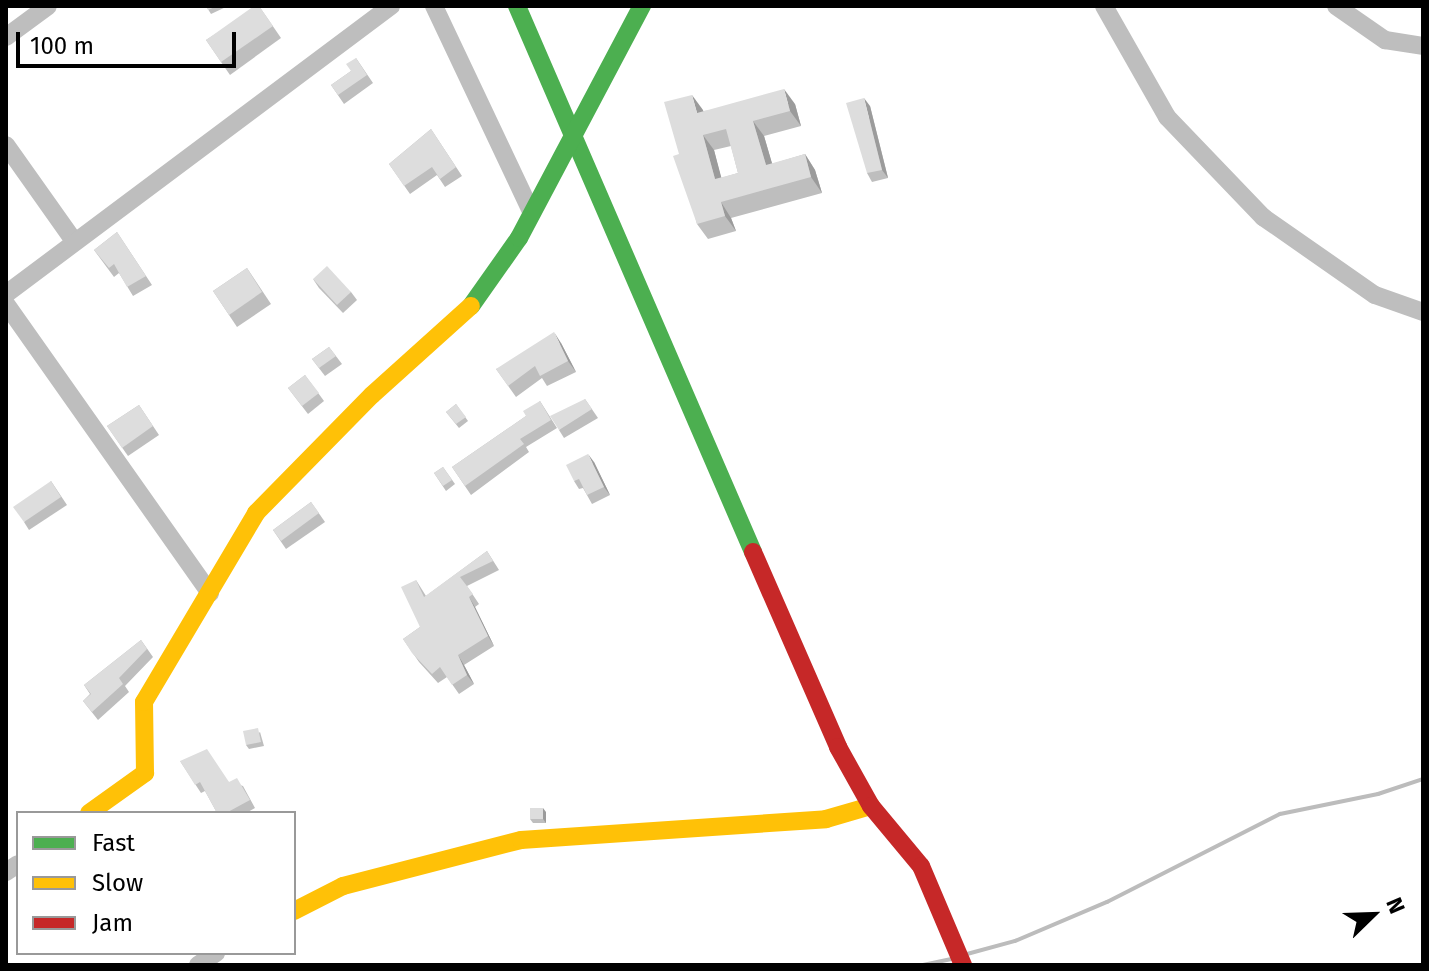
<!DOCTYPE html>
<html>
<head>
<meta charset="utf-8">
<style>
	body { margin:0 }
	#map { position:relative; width:1429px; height:971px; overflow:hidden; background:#fff; font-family:"Fira Sans",sans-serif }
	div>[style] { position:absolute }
	.stream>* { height:4px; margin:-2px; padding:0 2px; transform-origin:2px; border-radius:2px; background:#bcbcbc }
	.street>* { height:18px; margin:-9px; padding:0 9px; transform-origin:9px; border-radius:9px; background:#bebebe }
	.fast>* { height:18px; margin:-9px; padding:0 9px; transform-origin:9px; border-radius:9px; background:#4caf50 }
	.slow>* { height:18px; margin:-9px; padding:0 9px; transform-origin:9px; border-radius:9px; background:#ffc107 }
	.jam>* { height:18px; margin:-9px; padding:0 9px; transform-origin:9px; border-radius:9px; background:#c62828 }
	.wall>* { inset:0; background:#bebebe }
	.shaded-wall>* { inset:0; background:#9b9b9b }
	.building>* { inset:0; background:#ddd }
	span { translate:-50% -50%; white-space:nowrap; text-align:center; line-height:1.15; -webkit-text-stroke:6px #fff; paint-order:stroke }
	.frame { position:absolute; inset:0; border:8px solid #000; pointer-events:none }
	.legend { position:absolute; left:16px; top:811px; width:280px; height:144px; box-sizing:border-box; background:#fff; border:2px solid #999; margin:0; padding:10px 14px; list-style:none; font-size:24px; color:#000 }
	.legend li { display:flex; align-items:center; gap:16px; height:40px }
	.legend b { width:40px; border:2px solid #999 }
	.north { position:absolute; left:1333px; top:875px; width:80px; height:80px; -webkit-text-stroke:6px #fff; paint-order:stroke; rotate:67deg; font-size:22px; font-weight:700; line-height:32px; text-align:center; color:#000 }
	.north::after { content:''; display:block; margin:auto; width:28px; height:36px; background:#000; clip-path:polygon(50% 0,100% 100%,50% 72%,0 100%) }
	.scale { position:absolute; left:16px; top:32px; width:220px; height:36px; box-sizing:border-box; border:4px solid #000; border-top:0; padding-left:10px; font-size:24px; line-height:28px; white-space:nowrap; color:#000; -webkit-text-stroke:6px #fff; paint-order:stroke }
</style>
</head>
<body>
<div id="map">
	<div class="stream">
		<i style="left:967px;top:954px;width:50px;rotate:-15.2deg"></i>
		<i style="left:1015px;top:941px;width:100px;rotate:-23deg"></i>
		<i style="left:1107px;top:902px;width:194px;rotate:-27deg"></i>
		<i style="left:1280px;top:814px;width:100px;rotate:-11.5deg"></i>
		<i style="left:1378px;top:794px;width:47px;rotate:-18.4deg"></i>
		<i style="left:923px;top:965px;width:29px;rotate:-12deg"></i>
	</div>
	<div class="street">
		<i style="left:434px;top:6px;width:229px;rotate:64.7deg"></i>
		<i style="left:1104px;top:6px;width:128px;rotate:60.4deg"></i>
		<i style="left:1167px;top:117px;width:139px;rotate:46.2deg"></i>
		<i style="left:1263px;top:217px;width:136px;rotate:34.9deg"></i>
		<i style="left:1375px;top:295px;width:51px;rotate:19.5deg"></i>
		<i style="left:1336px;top:6px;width:60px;rotate:34.8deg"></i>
		<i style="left:1385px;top:40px;width:38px;rotate:9deg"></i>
		<i style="left:6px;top:37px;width:52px;rotate:-36.4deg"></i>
		<i style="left:6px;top:145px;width:118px;rotate:54.7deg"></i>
		<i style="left:6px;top:294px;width:481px;rotate:-36.8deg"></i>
		<i style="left:6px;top:304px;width:354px;rotate:54.8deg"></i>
		<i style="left:6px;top:872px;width:14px;rotate:-34deg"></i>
		<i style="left:198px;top:965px;width:22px;rotate:-34deg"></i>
	</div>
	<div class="fast">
		<i style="left:517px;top:6px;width:595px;rotate:66.62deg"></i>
		<i style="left:471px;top:306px;width:83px;rotate:-54.8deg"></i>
		<i style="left:519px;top:238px;width:263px;rotate:-62.1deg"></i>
	</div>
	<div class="slow">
		<i style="left:89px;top:813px;width:69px;rotate:-35.5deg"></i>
		<i style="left:145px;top:773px;width:71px;rotate:-90.8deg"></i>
		<i style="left:144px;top:702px;width:220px;rotate:-59.3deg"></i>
		<i style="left:256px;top:513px;width:165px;rotate:-45.5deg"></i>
		<i style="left:372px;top:395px;width:133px;rotate:-42deg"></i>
		<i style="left:294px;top:911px;width:55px;rotate:-27deg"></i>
		<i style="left:343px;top:886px;width:184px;rotate:-14.5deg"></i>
		<i style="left:521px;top:840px;width:306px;rotate:-3.9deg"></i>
		<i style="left:826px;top:819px;width:47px;rotate:-16.1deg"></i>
	</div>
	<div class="jam">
		<i style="left:753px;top:552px;width:213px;rotate:66.4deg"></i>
		<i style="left:838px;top:747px;width:68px;rotate:60.8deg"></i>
		<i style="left:871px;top:806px;width:78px;rotate:50.2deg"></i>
		<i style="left:921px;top:866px;width:108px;rotate:67deg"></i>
	</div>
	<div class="wall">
		<i style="clip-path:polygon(206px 6px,228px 6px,211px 14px)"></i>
		<i style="clip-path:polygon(259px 6px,281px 38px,230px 75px,206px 40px)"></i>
		<i style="clip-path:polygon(356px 58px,373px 83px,344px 104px,331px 85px,351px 71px)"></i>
		<i style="clip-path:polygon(evenodd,795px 104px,801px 126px,764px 136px,772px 164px,805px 154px,815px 170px,822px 193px,731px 218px,736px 231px,708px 239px,697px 224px,679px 154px,703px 111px,795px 104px,731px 146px,738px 173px,721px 178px,714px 150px,731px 146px)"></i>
		<i style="clip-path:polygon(870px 106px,888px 178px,872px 182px,867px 173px)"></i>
		<i style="clip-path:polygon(431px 129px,462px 176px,445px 187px,437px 175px,410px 194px,389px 164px)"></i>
		<i style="clip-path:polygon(117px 232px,152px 285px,133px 296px,119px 273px,114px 277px,94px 250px)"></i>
		<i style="clip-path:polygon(247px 268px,271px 304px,237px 327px,213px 291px)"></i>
		<i style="clip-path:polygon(313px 279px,351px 292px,357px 300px,343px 313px,319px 288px)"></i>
		<i style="clip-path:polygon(561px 343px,576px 372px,547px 386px,542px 378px,516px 397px,496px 369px)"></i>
		<i style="clip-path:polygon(329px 347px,342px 364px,325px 376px,312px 359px)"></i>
		<i style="clip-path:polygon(305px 375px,324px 401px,308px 414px,288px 388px)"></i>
		<i style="clip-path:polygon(585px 399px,598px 418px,564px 438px,559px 430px)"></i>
		<i style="clip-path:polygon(540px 401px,557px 428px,526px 447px,529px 452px,471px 495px,452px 467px,526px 416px)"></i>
		<i style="clip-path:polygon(456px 404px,468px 421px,459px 428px,446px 412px)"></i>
		<i style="clip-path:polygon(139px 405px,159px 435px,128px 456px,107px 426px)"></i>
		<i style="clip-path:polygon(594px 462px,610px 495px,592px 504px,583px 488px,579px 489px,574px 481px)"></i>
		<i style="clip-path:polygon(443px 467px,455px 484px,446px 491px,434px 473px)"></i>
		<i style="clip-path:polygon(51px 481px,67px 505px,29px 530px,24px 522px)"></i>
		<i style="clip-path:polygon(311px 502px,325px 522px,286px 549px,273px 530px)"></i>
		<i style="clip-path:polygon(487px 551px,499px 570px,467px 586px,479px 604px,475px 607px,494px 646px,464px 665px,474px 684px,459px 694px,447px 677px,438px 683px,419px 662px,403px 639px,420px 627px,416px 580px,426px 596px)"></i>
		<i style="clip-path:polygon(141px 640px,153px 657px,125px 686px,129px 692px,98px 720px,83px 701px,90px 694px,84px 685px)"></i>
		<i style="clip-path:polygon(260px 732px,264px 746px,249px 749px,246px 745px)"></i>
		<i style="clip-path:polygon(180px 761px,229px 782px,243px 786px,255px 808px,246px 813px,217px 813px,205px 791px,201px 793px)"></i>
		<i style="clip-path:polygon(546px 812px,546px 823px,533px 823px,530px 819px)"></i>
	</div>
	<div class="shaded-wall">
		<i style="clip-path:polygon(784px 89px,795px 104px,801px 126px,790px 111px)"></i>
		<i style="clip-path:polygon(692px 95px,703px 110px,708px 128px,697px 113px)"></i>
		<i style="clip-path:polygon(864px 98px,870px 106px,888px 178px,882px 170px)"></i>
		<i style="clip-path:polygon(753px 121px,764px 136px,777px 180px,766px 165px)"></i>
		<i style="clip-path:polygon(703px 135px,714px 150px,726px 195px,715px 179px)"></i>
		<i style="clip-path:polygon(805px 154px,815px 170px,822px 193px,811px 177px)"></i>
		<i style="clip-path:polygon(721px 202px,731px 218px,736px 231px,725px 216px)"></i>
		<i style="clip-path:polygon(554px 332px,561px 343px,576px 372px,568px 361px)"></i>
		<i style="clip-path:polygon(588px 454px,594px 462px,610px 495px,604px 487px)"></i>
		<i style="clip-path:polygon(469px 597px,475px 607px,494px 646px,488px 636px)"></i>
		<i style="clip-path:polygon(458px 655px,464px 665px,474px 684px,467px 675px)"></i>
		<i style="clip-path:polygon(543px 808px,546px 812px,546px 823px,543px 819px)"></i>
	</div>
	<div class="building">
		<i style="clip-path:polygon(206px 6px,217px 6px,208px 10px)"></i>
		<i style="clip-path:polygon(254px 6px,259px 6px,273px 26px,221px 62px,206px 40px)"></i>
		<i style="clip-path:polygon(356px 58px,367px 75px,338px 95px,331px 85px,351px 71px,346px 64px)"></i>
		<i style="clip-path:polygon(evenodd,784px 89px,790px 111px,753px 121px,766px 165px,805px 154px,811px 177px,721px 202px,725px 216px,697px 224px,673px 156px,679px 154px,664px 102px,692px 95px,697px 113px,784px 89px,726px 129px,738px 173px,715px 179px,703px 135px,726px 129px)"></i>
		<i style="clip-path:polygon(864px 98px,882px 170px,867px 173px,846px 103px)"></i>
		<i style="clip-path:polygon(431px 129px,456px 167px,440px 179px,432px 167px,404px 186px,389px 164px)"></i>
		<i style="clip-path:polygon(117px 232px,146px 276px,127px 287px,114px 264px,109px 268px,94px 250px)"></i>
		<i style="clip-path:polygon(327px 266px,351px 292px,337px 305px,313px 279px)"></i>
		<i style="clip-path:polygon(247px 268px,262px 292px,229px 315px,213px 291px)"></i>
		<i style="clip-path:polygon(554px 332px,568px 361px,540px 376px,535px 366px,508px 386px,496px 369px)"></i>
		<i style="clip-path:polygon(329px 347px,336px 356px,319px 368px,312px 359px)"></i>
		<i style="clip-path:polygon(305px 375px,319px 393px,302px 406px,288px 388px)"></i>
		<i style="clip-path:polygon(585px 399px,592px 409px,559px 430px,550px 416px)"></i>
		<i style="clip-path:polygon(540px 401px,551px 420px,520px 439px,524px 444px,465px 486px,452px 467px,526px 416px,523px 411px)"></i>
		<i style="clip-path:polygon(456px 404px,466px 417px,456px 424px,446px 412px)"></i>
		<i style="clip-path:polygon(139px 405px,153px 426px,122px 448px,107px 426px)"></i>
		<i style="clip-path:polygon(588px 454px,604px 487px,587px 495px,579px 479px,574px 481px,566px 465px)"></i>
		<i style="clip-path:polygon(443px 467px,452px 480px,443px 486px,434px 473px)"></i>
		<i style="clip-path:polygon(51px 481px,61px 497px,24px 522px,13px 507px)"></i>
		<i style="clip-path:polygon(311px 502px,319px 513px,281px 541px,273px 530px)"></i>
		<i style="clip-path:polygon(487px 551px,493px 561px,460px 577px,473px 594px,469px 597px,488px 636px,458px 655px,467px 675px,452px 685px,440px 667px,432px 674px,412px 653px,403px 639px,420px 627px,401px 587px,416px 580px,424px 597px)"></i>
		<i style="clip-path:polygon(141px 640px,147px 649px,119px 678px,123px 684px,92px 712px,83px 701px,91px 694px,84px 685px)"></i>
		<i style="clip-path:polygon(258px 728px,261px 742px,246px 745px,243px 731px)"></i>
		<i style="clip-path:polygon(207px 749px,229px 782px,237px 778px,250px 800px,226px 813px,217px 813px,200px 782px,195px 785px,180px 761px)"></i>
		<i style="clip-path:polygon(530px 808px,543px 808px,543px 819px,530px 819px)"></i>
	</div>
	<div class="frame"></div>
	<ul class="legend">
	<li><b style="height:10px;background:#4caf50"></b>Fast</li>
	<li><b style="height:10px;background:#ffc107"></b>Slow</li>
	<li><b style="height:10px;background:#c62828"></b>Jam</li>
	</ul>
	<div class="north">N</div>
	<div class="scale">100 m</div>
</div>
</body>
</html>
